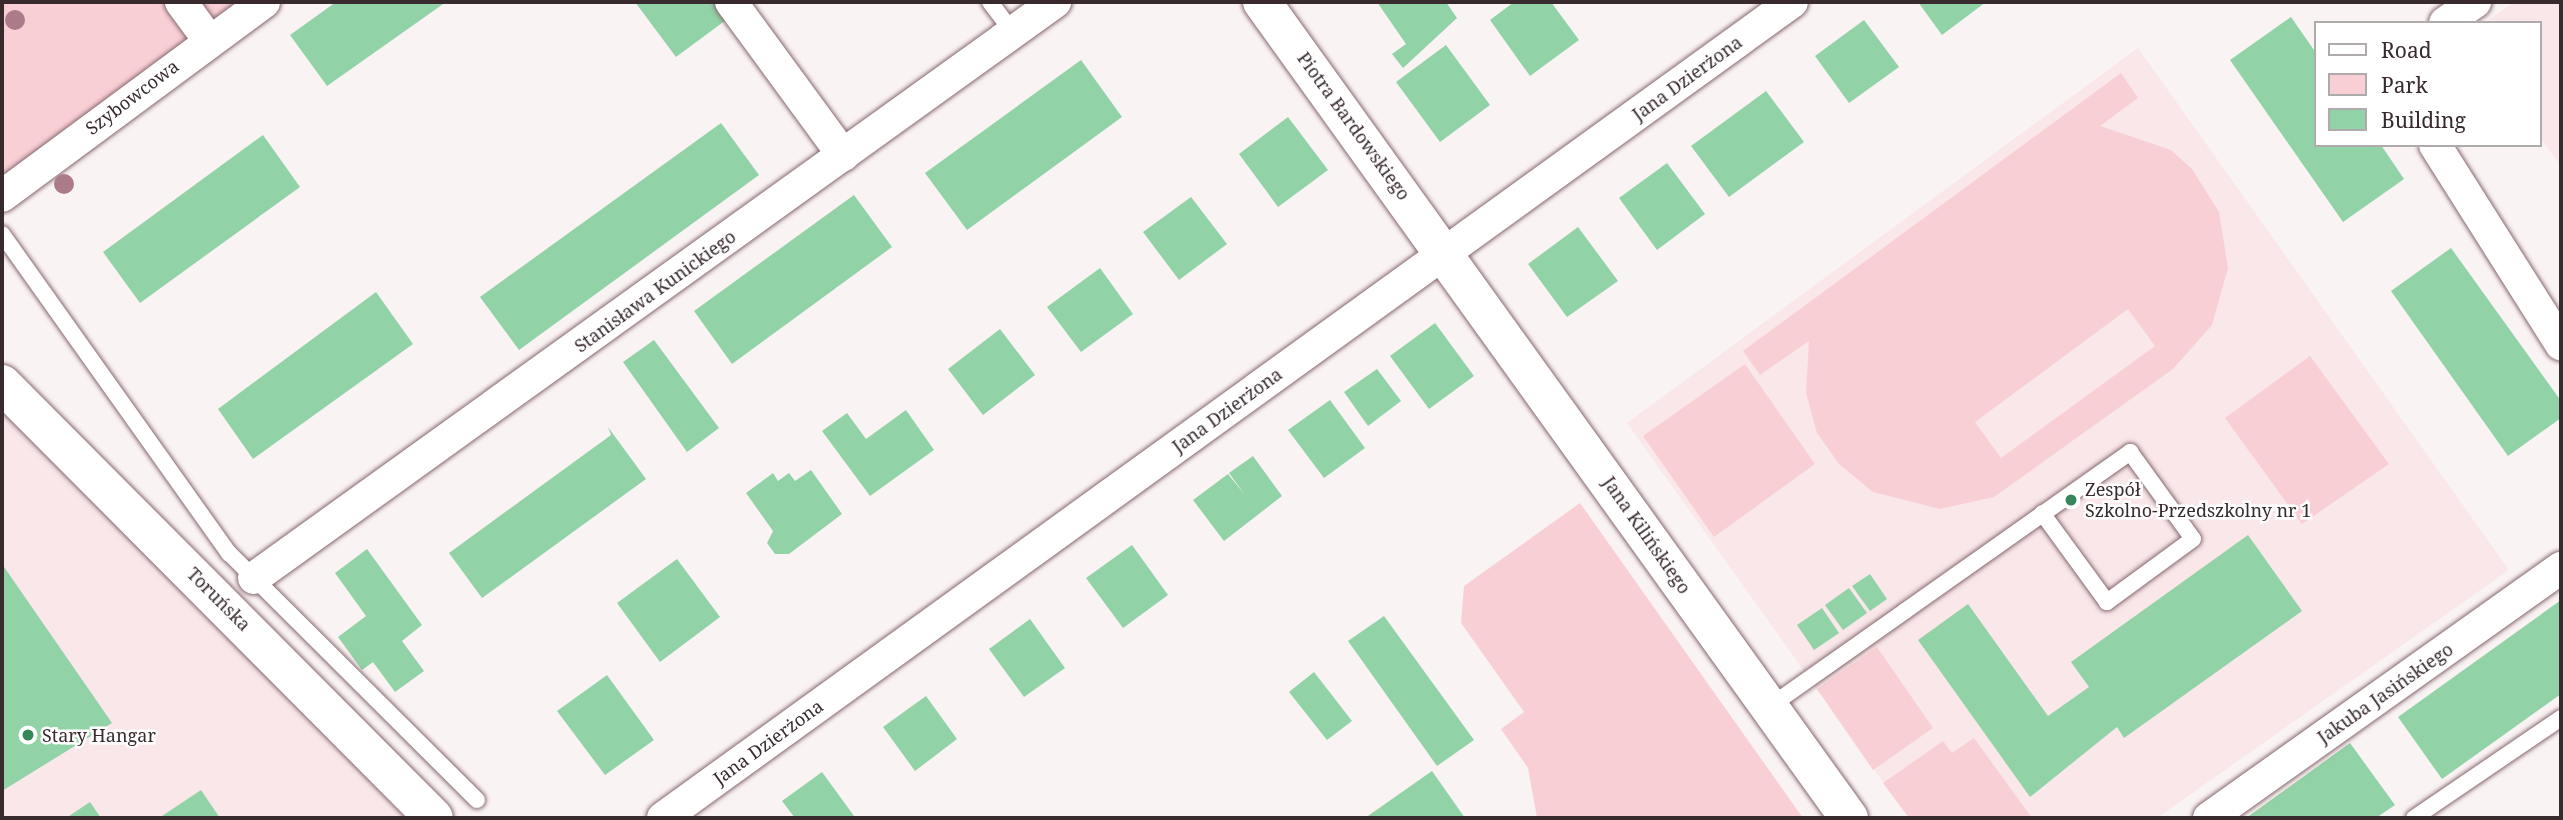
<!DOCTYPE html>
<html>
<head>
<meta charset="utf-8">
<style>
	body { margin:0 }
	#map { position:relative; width:2563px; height:820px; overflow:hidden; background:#faf3f4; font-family:"Noto Serif",serif }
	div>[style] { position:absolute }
	.built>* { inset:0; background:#f9e7ea }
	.green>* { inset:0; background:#f9cfd6 }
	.building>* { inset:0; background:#92d2a7 }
	.roads { filter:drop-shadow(0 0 2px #86686d) drop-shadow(0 0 2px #86686d) }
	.service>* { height:16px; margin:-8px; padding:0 8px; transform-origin:8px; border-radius:8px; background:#fff }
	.minor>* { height:32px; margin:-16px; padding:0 16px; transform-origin:16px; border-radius:16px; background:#fff }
	.tertiary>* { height:38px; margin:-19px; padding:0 19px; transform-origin:19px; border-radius:19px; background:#fff }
	.trees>* { width:20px; height:20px; margin:-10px; border-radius:50%; background:#ac7b8a }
	.dots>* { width:19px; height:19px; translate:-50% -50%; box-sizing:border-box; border:4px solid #fff; border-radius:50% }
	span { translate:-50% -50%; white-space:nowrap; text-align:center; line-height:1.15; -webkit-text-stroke:5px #fff; paint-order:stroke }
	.street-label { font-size:18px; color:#382a2d }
	.poi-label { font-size:18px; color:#382a2d }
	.left { translate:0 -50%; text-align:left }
	.frame { position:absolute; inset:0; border:4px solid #382a2d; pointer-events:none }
	.legend { position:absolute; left:2314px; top:21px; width:228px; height:126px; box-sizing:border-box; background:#fff; border:2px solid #afaaab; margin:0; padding:9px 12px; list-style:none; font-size:21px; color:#382a2d }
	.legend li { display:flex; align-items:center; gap:14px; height:35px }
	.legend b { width:35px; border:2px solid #afaaab }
</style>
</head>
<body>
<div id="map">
	<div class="built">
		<i style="clip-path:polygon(2514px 2px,2561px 2px,2561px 166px,2540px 138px,2540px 23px,2484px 23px)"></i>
		<i style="clip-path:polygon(2138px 48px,2509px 570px,2157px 818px,1909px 818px,1627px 423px)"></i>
		<i style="clip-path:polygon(2px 384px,434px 818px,2px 818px)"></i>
	</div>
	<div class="green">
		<i style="clip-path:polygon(2px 2px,264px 2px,2px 195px)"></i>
		<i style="clip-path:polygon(evenodd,2121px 73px,2138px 98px,2100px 126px,2171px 150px,2192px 169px,2219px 212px,2228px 268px,2212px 325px,2173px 369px,1994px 497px,1940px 509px,1873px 492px,1839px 464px,1817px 433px,1806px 393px,1809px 341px,1760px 375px,1743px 351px,2121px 73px,2128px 309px,2155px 346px,2001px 458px,1975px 422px,2128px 309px)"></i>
		<i style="clip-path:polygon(2310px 356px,2389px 464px,2302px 524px,2225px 418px)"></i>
		<i style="clip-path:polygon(1745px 364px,1815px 464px,1714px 537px,1643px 436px)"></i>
		<i style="clip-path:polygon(1580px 503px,1803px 818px,1537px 818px,1528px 768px,1501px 729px,1524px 712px,1461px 623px,1464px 586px)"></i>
		<i style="clip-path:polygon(1877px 647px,1933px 728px,1873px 770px,1817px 689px)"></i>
		<i style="clip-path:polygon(1974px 738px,2032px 818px,1909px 818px,1883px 783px,1943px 741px,1952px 753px)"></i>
	</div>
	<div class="building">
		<i style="clip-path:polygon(336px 2px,446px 2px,327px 86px,290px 35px)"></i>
		<i style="clip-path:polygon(635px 2px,713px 2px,726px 20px,676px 57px)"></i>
		<i style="clip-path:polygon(1377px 2px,1446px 2px,1457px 18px,1403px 68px,1392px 54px,1406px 44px)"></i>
		<i style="clip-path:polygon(1514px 2px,1551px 2px,1579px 40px,1530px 76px,1490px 20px)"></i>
		<i style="clip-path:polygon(1918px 2px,1986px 2px,1942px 35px)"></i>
		<i style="clip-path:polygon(2291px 17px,2316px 53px,2316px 145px,2381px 145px,2404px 179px,2343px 222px,2230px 60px)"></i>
		<i style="clip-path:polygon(1864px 20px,1899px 67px,1849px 103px,1815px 56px)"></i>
		<i style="clip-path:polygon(1446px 45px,1490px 105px,1440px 142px,1396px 82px)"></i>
		<i style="clip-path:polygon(1081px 60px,1122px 117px,967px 230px,925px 173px)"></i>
		<i style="clip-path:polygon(1766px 91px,1804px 142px,1729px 197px,1691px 146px)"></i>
		<i style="clip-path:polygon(1288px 117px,1328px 170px,1278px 207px,1239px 154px)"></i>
		<i style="clip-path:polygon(721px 123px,759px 175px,519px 350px,480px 297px)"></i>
		<i style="clip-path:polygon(263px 135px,300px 187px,140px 303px,103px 252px)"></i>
		<i style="clip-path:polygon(1667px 163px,1705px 214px,1657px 250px,1619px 198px)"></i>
		<i style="clip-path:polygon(854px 195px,892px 247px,732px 364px,694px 311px)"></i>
		<i style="clip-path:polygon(1191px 197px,1227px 244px,1179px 280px,1143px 232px)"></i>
		<i style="clip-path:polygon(1578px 227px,1618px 281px,1567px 317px,1528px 264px)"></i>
		<i style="clip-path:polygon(2451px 248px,2561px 401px,2561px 418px,2508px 456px,2391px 291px)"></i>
		<i style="clip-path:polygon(1100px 268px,1133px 314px,1081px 352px,1047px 307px)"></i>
		<i style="clip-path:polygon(376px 292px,413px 344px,253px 459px,218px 409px)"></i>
		<i style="clip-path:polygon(1435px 323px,1474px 376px,1429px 409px,1390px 356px)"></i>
		<i style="clip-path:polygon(1000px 329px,1035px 375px,983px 415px,948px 369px)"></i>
		<i style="clip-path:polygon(654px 340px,719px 428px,687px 452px,623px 362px)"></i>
		<i style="clip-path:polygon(1377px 369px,1401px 401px,1368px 426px,1344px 392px)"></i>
		<i style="clip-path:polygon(1330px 400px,1365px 448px,1324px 478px,1288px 430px)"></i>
		<i style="clip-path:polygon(906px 410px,934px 450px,870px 496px,822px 431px,847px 413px,866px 439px)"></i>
		<i style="clip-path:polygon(608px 427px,646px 479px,482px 598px,449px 553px,611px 435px)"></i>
		<i style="clip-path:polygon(1253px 456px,1282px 496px,1224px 541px,1193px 500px,1228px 474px,1245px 495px,1229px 473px)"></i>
		<i style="clip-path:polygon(811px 470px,842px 514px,789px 554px,775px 554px,767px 543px,773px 531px,746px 493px,773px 473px,778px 481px,789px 473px,795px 481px)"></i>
		<i style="clip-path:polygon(2248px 535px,2302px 611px,2124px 738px,2117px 727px,2030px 797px,1918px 640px,1968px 604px,2048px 716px,2089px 687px,2071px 662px)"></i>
		<i style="clip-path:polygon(1132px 545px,1168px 595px,1123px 628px,1086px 578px)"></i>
		<i style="clip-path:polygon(367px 549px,422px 625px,402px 641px,424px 671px,395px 692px,373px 662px,362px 670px,338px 637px,366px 616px,335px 573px)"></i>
		<i style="clip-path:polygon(677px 559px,720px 617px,660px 662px,617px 603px)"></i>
		<i style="clip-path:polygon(2px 564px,112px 723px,2px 791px)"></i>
		<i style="clip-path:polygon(1870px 574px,1887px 599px,1870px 611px,1852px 586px)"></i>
		<i style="clip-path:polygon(1849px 588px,1867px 613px,1843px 630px,1825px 605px)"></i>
		<i style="clip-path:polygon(2561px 600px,2561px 694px,2442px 779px,2398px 717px)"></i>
		<i style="clip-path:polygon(1822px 608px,1839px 633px,1814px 650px,1797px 625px)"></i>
		<i style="clip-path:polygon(1384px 616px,1474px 740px,1437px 766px,1348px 641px)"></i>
		<i style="clip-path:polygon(1030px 619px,1065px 668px,1024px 697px,989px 649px)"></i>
		<i style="clip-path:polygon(1314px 672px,1352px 721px,1327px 740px,1289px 692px)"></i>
		<i style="clip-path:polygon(607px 675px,654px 740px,605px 775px,557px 711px)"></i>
		<i style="clip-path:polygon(926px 696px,957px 739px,915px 771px,883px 727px)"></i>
		<i style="clip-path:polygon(2350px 743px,2395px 805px,2376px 818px,2246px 818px)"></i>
		<i style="clip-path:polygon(1432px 771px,1465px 818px,1365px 818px)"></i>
		<i style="clip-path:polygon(822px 772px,854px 816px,850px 818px,795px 818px,782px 801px)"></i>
		<i style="clip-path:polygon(201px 790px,220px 818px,164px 818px,162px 816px)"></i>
		<i style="clip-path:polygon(90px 802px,101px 818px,66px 818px)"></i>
	</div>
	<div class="roads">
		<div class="service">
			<i style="left:990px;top:2px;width:39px;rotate:53deg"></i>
			<i style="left:2px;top:234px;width:392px;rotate:54.6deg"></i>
			<i style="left:229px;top:553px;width:350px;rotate:44.9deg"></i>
			<i style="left:1769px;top:707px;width:166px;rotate:-35.2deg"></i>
			<i style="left:1905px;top:611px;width:276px;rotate:-35.2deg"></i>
			<i style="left:2130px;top:452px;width:107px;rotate:54.1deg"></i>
			<i style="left:2193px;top:539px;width:107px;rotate:143.8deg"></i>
			<i style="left:2107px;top:602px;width:110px;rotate:-126.1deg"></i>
			<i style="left:2414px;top:818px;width:178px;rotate:-34.2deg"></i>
		</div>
		<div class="minor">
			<i style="left:181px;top:2px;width:46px;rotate:53.9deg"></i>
			<i style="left:731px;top:2px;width:190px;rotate:53.8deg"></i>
			<i style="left:2445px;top:23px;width:37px;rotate:-35deg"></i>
			<i style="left:2435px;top:145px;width:236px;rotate:57.7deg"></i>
			<i style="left:2px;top:196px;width:326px;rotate:-36.5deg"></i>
			<i style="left:254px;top:578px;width:987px;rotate:-35.72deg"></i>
			<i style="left:663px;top:818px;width:1393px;rotate:-35.86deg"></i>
			<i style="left:2209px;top:818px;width:432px;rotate:-35.4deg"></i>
		</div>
		<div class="tertiary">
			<i style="left:1262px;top:2px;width:1005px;rotate:54.27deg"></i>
			<i style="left:2px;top:384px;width:612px;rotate:45.13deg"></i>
		</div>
	</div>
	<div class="trees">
		<i style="left:15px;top:20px"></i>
		<i style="left:64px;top:184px"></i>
	</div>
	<div class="dots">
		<i style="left:2071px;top:500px;background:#378657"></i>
		<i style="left:28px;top:735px;background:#378657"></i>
	</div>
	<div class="street-label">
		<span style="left:1687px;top:78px;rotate:-36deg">Jana Dzierżona</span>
		<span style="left:132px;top:97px;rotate:-37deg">Szybowcowa</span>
		<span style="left:1354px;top:126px;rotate:54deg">Piotra Bardowskiego</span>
		<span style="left:655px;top:291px;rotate:-36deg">Stanisława Kunickiego</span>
		<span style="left:1227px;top:410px;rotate:-36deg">Jana Dzierżona</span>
		<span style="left:1647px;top:535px;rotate:55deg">Jana Kilińskiego</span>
		<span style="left:219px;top:599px;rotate:45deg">Toruńska</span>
		<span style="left:2385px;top:693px;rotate:-35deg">Jakuba Jasińskiego</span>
		<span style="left:768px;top:742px;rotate:-36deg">Jana Dzierżona</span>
	</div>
	<div class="poi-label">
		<span class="left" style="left:2085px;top:500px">Zespół<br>Szkolno-Przedszkolny nr 1</span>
		<span class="left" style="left:42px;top:735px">Stary Hangar</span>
	</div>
	<div class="frame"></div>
	<ul class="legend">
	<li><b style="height:9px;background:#fff"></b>Road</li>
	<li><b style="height:19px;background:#f9cfd6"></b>Park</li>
	<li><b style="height:19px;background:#92d2a7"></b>Building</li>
	</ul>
</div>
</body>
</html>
